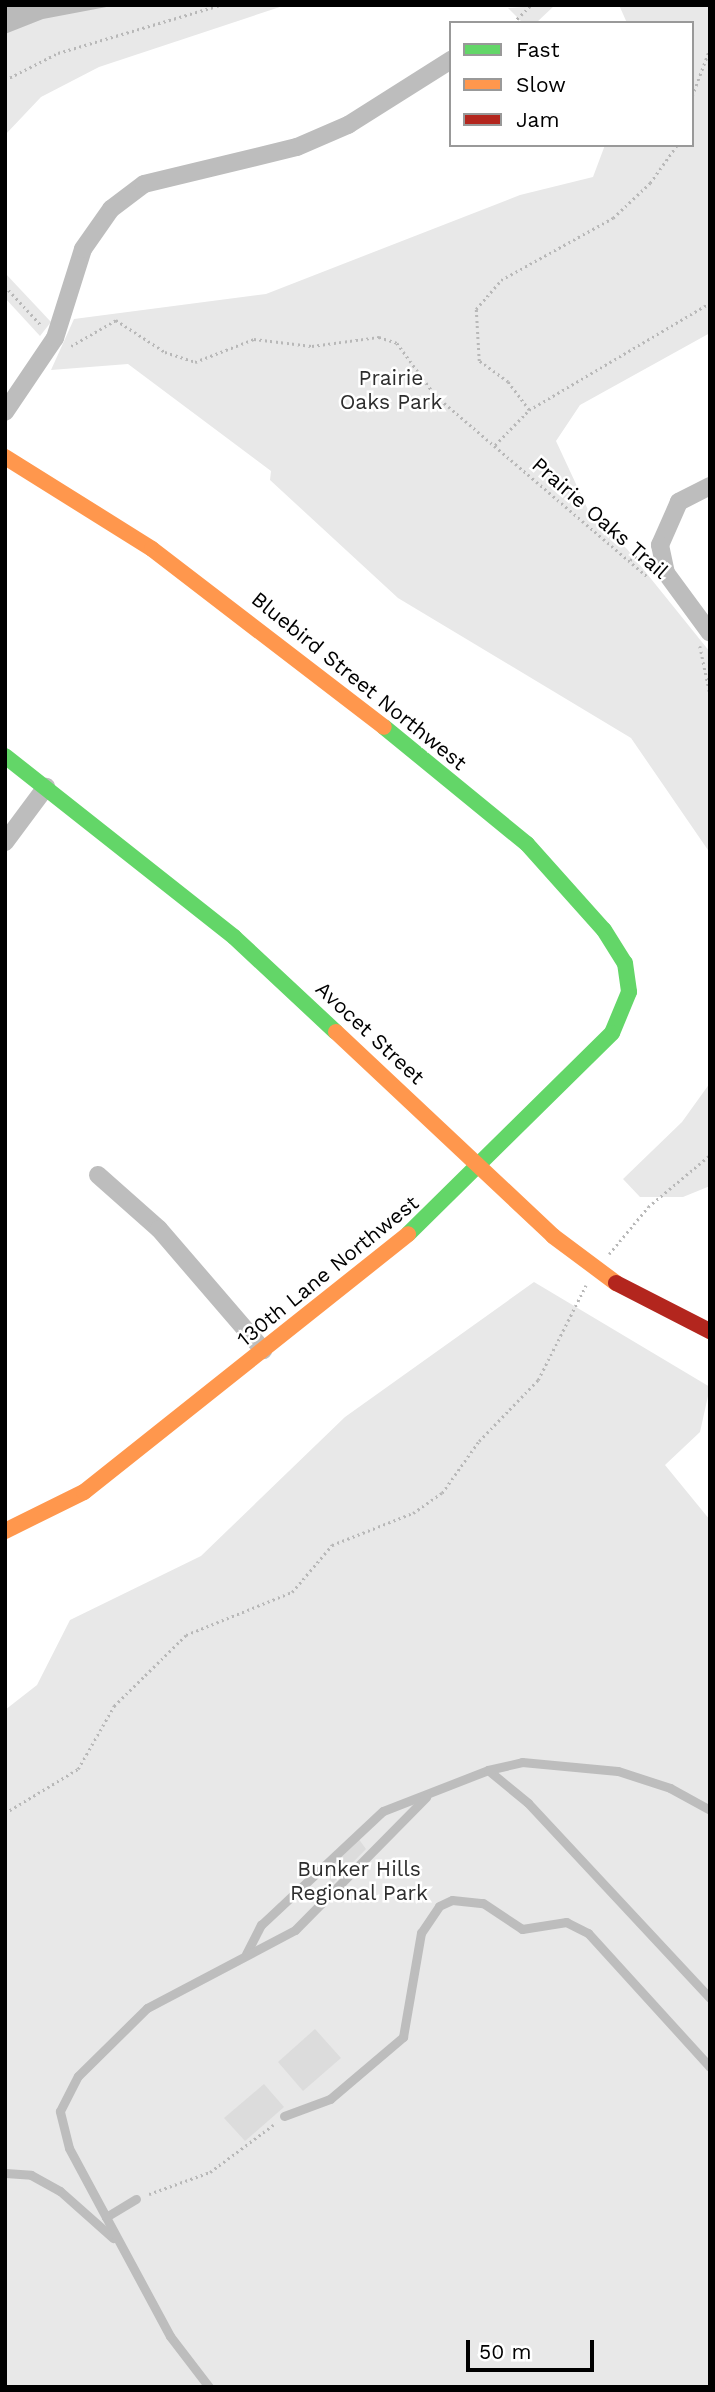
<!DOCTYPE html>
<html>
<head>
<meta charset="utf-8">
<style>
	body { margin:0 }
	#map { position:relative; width:715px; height:2392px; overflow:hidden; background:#fff; font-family:"Work Sans",sans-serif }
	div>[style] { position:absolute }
	.green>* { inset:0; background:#e8e8e8 }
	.water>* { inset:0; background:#bababa }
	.building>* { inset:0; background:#dcdcdc }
	.path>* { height:2.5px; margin-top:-1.25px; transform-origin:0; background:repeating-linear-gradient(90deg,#b8b8b8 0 2px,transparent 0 5.5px) }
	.lane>* { height:9px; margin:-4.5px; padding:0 4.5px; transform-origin:4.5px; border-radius:4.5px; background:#bdbdbd }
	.street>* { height:18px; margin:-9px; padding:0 9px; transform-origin:9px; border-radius:9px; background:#bdbdbd }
	.fast>* { height:16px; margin:-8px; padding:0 8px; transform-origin:8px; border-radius:8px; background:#63d668 }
	.slow>* { height:16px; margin:-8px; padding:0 8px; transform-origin:8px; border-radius:8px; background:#ff974d }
	.jam>* { height:16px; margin:-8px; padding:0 8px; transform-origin:8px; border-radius:8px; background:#b3261e }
	span { translate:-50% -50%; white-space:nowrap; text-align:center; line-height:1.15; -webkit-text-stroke:5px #fff; paint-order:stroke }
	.park-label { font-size:21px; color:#2d2d2d }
	.street-label { font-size:21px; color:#000 }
	.frame { position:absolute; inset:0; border:7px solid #000; pointer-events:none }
	.legend { position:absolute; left:449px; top:21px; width:245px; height:126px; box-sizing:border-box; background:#fff; border:2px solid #999; margin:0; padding:9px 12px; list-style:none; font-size:21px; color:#000 }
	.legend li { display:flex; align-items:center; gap:14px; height:35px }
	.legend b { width:35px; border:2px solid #999 }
	.scale { position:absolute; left:466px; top:2340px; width:128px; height:32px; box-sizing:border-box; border:4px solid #000; border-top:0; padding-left:9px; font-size:21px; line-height:24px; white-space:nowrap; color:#000; -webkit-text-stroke:5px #fff; paint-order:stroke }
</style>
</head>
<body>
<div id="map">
	<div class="green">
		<i style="clip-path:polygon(5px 5px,286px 5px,99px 67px,41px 97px,5px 135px)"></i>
		<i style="clip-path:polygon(555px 5px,536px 23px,523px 23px,508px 8px)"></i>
		<i style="clip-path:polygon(619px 5px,710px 5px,710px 333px,580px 405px,556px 441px,589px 512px,627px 549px,710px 652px,710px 853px,631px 738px,398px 598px,270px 480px,271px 471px,128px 364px,51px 370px,74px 319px,266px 294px,520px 195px,593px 177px,605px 145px,692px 145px,692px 23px,627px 23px)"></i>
		<i style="clip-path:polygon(5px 273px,51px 322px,40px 336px,5px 298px)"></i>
		<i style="clip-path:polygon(710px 1083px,710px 1186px,683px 1197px,640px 1197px,623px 1179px,682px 1122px)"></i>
		<i style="clip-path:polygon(534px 1282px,710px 1387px,700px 1432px,665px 1465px,710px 1520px,710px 2387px,5px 2387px,5px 1710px,37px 1685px,70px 1620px,201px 1556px,345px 1417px)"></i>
	</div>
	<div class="water">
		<i style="clip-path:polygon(5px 5px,117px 5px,43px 19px,5px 34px)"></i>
	</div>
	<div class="building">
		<i style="clip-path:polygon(358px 1838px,366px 1849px,333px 1883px,324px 1874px)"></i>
		<i style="clip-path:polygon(315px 2029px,341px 2058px,303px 2091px,278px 2062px)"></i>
		<i style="clip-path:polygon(264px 2084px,284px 2107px,245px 2141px,224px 2118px)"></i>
	</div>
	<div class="path">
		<i style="left:513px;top:23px;width:25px;rotate:-45deg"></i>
		<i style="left:5px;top:80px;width:59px;rotate:-27deg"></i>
		<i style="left:58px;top:53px;width:169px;rotate:-16.5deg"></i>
		<i style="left:692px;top:96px;width:51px;rotate:-69.4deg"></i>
		<i style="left:5px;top:286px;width:53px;rotate:47.3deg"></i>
		<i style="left:71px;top:346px;width:52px;rotate:-30deg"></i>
		<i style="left:116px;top:320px;width:59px;rotate:33.1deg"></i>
		<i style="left:165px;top:352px;width:32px;rotate:18deg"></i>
		<i style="left:195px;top:362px;width:63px;rotate:-21.3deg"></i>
		<i style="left:254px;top:339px;width:58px;rotate:6.9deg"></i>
		<i style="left:312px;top:346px;width:68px;rotate:-7.7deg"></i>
		<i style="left:379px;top:337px;width:19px;rotate:18deg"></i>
		<i style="left:397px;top:343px;width:66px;rotate:53.7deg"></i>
		<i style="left:436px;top:396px;width:279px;rotate:40.5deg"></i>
		<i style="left:529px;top:410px;width:35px;rotate:-127deg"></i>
		<i style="left:508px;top:382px;width:36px;rotate:-144deg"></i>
		<i style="left:479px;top:361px;width:52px;rotate:-93.3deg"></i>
		<i style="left:476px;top:309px;width:38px;rotate:-49deg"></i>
		<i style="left:501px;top:280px;width:128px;rotate:-29deg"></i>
		<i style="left:613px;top:218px;width:51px;rotate:-43.4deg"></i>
		<i style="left:650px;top:183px;width:47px;rotate:-54.6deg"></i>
		<i style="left:495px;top:445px;width:49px;rotate:-45.8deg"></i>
		<i style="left:529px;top:410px;width:210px;rotate:-30.6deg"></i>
		<i style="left:630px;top:560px;width:17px;rotate:-24deg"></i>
		<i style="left:700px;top:646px;width:49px;rotate:78.2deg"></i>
		<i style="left:609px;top:1254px;width:61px;rotate:-50.3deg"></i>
		<i style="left:648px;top:1207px;width:81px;rotate:-40deg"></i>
		<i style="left:5px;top:1813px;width:85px;rotate:-31.1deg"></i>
		<i style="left:78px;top:1769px;width:73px;rotate:-60.3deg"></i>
		<i style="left:114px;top:1706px;width:101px;rotate:-44.6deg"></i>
		<i style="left:186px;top:1635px;width:114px;rotate:-22.1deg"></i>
		<i style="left:292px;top:1592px;width:62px;rotate:-49.6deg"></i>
		<i style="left:332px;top:1545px;width:87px;rotate:-21.6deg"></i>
		<i style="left:413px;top:1513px;width:35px;rotate:-35deg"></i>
		<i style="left:442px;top:1493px;width:64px;rotate:-54.6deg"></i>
		<i style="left:479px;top:1441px;width:85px;rotate:-46deg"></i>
		<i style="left:538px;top:1380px;width:106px;rotate:-63.2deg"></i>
		<i style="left:149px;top:2194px;width:65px;rotate:-19.8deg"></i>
		<i style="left:210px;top:2172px;width:79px;rotate:-36.7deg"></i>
	</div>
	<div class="lane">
		<i style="left:488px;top:1770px;width:52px;rotate:39.5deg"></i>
		<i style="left:528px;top:1803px;width:267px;rotate:47deg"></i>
		<i style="left:246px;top:1954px;width:33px;rotate:-63deg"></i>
		<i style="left:261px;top:1925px;width:167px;rotate:-43.1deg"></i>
		<i style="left:383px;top:1811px;width:113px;rotate:-21.3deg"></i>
		<i style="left:488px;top:1770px;width:35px;rotate:-13deg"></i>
		<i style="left:522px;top:1762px;width:96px;rotate:5.4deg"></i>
		<i style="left:618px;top:1771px;width:55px;rotate:18.1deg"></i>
		<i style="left:670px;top:1788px;width:46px;rotate:28.8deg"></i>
		<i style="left:284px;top:2116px;width:49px;rotate:-20.3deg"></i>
		<i style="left:330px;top:2099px;width:96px;rotate:-40.3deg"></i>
		<i style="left:403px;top:2037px;width:106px;rotate:-80.2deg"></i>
		<i style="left:421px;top:1933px;width:32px;rotate:-56deg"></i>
		<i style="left:439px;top:1906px;width:14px;rotate:-25deg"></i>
		<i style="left:452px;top:1900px;width:31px;rotate:6deg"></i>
		<i style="left:483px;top:1903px;width:47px;rotate:33.7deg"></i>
		<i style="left:522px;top:1929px;width:45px;rotate:-9deg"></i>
		<i style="left:566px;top:1922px;width:25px;rotate:27deg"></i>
		<i style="left:588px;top:1933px;width:181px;rotate:47.7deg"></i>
		<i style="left:5px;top:2173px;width:26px;rotate:4deg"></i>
		<i style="left:31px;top:2175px;width:33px;rotate:29deg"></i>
		<i style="left:60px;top:2191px;width:71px;rotate:41.6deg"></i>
		<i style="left:106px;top:2217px;width:35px;rotate:-31deg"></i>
		<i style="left:209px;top:2387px;width:64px;rotate:-127.4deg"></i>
		<i style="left:170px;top:2336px;width:135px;rotate:-118.3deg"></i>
		<i style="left:106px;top:2217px;width:78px;rotate:-118.2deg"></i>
		<i style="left:69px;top:2148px;width:38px;rotate:-104deg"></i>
		<i style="left:60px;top:2111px;width:39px;rotate:-63deg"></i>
		<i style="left:78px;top:2076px;width:97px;rotate:-44.6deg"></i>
		<i style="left:147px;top:2008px;width:167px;rotate:-27.8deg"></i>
		<i style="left:295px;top:1930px;width:187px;rotate:-45.4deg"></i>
	</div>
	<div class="street">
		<i style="left:5px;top:412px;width:89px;rotate:-56deg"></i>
		<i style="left:55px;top:338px;width:93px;rotate:-72.5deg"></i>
		<i style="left:83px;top:249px;width:49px;rotate:-55deg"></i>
		<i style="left:111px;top:209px;width:41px;rotate:-37.1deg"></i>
		<i style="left:144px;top:184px;width:157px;rotate:-13.6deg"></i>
		<i style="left:297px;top:147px;width:56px;rotate:-23.3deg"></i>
		<i style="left:348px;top:125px;width:122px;rotate:-32.3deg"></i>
		<i style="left:710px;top:486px;width:35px;rotate:153deg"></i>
		<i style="left:679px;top:502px;width:47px;rotate:113.8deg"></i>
		<i style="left:660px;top:545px;width:29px;rotate:78deg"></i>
		<i style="left:666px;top:573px;width:74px;rotate:53.7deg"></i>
		<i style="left:5px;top:842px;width:69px;rotate:-53.3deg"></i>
		<i style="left:98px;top:1175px;width:81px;rotate:41.5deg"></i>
		<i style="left:159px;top:1229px;width:160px;rotate:49.3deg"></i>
	</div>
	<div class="fast">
		<i style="left:384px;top:727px;width:185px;rotate:39.3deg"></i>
		<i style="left:527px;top:844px;width:115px;rotate:48.2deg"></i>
		<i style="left:604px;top:930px;width:39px;rotate:58deg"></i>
		<i style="left:625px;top:963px;width:29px;rotate:82deg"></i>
		<i style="left:629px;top:992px;width:44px;rotate:112.5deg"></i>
		<i style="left:612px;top:1033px;width:286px;rotate:135.4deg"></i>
		<i style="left:5px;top:756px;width:292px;rotate:38.3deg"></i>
		<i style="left:234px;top:937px;width:139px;rotate:43deg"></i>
	</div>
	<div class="slow">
		<i style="left:5px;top:457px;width:173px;rotate:32deg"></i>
		<i style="left:152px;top:549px;width:292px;rotate:37.5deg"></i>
		<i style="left:336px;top:1032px;width:298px;rotate:43.2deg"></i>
		<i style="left:553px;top:1236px;width:79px;rotate:36.7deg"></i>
		<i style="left:5px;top:1531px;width:88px;rotate:-26.3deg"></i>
		<i style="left:84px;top:1492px;width:414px;rotate:-38.5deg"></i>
	</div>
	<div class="jam">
		<i style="left:616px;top:1283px;width:106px;rotate:27.1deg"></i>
	</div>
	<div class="park-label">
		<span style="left:391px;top:390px">Prairie<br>Oaks Park</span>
		<span style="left:359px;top:1881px">Bunker Hills<br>Regional Park</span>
	</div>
	<div class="street-label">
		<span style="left:600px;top:518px;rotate:41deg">Prairie Oaks Trail</span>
		<span style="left:359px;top:681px;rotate:39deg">Bluebird Street Northwest</span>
		<span style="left:370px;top:1033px;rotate:43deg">Avocet Street</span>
		<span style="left:328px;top:1271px;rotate:-39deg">130th Lane Northwest</span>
	</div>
	<div class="frame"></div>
	<ul class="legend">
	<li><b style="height:9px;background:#63d668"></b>Fast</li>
	<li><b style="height:9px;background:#ff974d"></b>Slow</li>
	<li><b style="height:9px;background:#b3261e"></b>Jam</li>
	</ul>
	<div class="scale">50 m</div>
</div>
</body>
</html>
